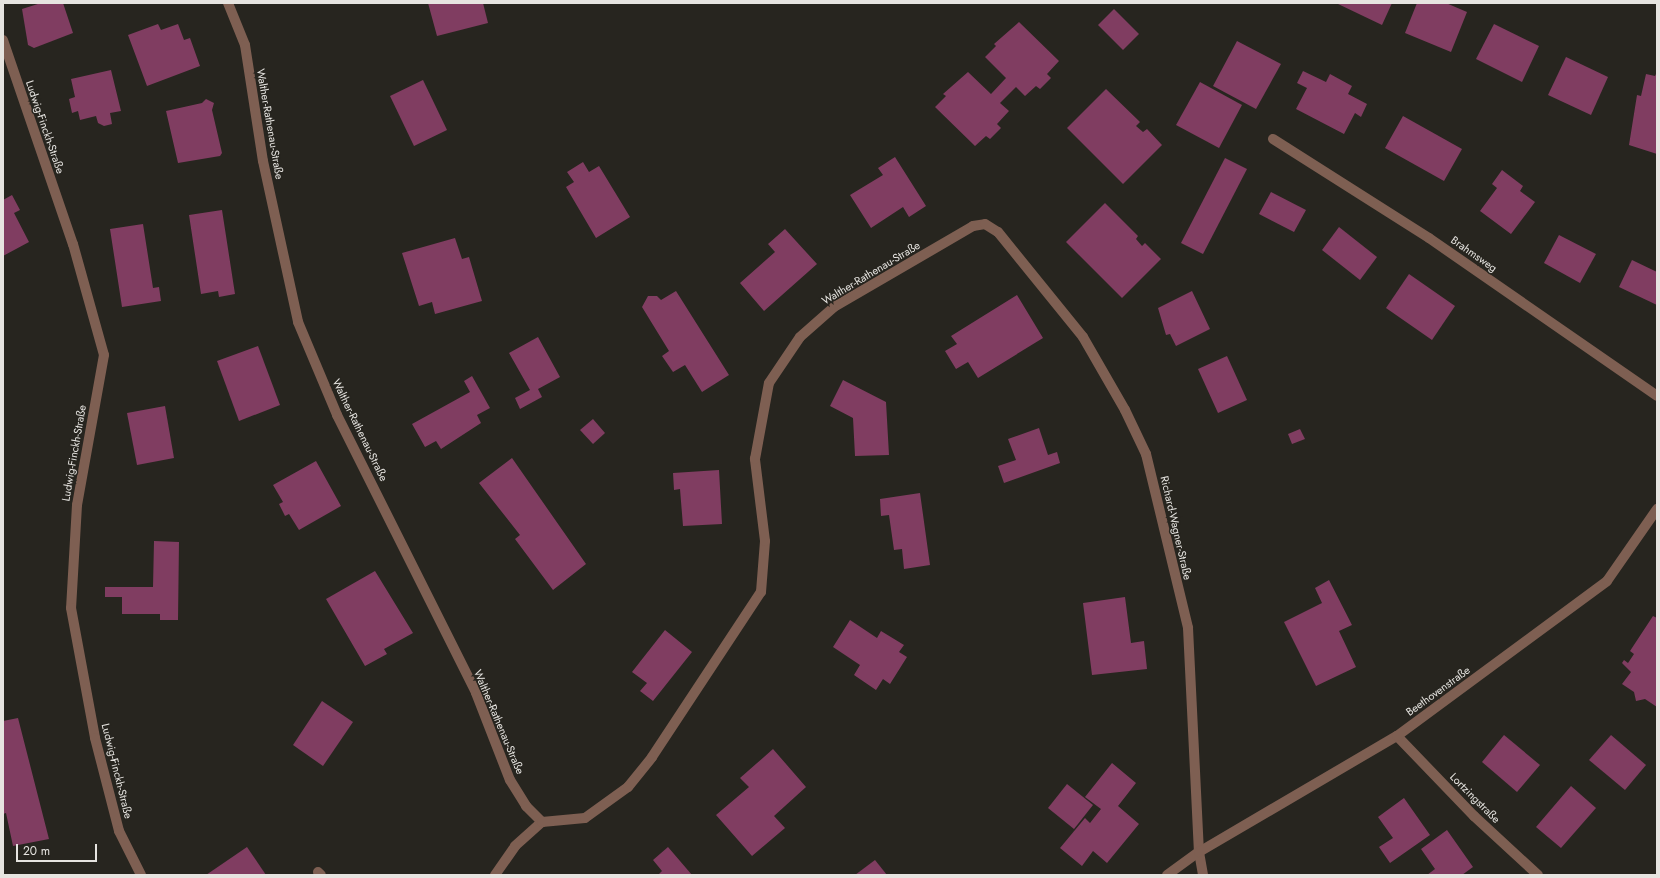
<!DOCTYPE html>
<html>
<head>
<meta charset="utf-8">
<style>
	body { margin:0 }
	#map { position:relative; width:1660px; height:878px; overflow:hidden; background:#27251f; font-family:Jost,sans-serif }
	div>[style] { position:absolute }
	.building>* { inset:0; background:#803d61 }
	.service>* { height:10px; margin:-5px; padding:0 5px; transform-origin:5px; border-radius:5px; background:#7e5f52 }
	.minor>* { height:10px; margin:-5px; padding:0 5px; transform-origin:5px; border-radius:5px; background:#7e5f52 }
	span { translate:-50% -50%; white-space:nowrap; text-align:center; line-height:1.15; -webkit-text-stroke:3px #27251f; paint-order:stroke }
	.street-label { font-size:11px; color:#e6e4e0 }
	.frame { position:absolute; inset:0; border:4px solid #e6e4e0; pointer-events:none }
	.scale { position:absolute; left:16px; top:844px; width:81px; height:18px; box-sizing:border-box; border:2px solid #e6e4e0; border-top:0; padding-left:5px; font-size:12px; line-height:14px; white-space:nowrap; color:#e6e4e0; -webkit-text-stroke:3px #27251f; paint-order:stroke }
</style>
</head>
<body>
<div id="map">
	<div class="building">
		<i style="clip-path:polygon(41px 3px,63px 3px,73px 33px,34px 48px,28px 45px,22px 9px)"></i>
		<i style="clip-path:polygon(428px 3px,483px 3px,488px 23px,437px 36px)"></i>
		<i style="clip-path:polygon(1336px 3px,1392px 3px,1382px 25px)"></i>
		<i style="clip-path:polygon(1417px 3px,1446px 3px,1467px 12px,1451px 52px,1405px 33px)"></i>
		<i style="clip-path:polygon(1114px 9px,1139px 34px,1123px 50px,1098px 25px)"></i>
		<i style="clip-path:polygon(1019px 22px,1059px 61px,1047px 74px,1051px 78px,1040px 89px,1036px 86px,1025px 96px,1016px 87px,1000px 103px,1009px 111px,997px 124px,1001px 128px,990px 139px,986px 136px,975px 146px,935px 107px,946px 96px,943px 94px,968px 72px,991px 94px,1006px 78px,985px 57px,996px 46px,994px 44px)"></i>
		<i style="clip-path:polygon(158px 24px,161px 30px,178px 24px,184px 40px,190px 38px,200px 66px,147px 86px,128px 35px)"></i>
		<i style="clip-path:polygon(1494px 24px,1539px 46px,1522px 82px,1476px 59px)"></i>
		<i style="clip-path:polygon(1237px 41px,1281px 64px,1256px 109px,1213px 86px)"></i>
		<i style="clip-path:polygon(1566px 57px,1608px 77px,1591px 115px,1548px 95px)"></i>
		<i style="clip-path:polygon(111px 70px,121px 111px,110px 113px,112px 124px,104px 126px,98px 123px,96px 116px,80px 120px,78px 111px,72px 113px,69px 99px,75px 97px,71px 79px)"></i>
		<i style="clip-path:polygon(1303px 71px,1326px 82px,1330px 74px,1352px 86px,1348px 94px,1367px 104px,1361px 117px,1355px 113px,1344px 134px,1296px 109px,1307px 88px,1297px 83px)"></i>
		<i style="clip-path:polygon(1657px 72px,1657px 154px,1629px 145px,1637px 95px,1641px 96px,1646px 74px,1655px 76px)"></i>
		<i style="clip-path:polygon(423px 80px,447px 130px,414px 146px,390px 96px)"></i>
		<i style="clip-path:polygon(1200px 82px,1242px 105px,1219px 148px,1176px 125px)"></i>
		<i style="clip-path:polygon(1106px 89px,1140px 122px,1136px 126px,1143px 132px,1147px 129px,1162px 145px,1123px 184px,1067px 128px)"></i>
		<i style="clip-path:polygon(206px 99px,214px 103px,212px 110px,222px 153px,220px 156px,178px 163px,166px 111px,202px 103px)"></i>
		<i style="clip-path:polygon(1403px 116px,1462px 149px,1444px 181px,1385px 148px)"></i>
		<i style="clip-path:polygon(895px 157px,926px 206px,909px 217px,903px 207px,871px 228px,850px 195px,883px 175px,878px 168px)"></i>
		<i style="clip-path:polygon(1225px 158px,1247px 169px,1203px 254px,1181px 243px)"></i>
		<i style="clip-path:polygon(583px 162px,589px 172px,599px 166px,630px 217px,596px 238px,566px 187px,574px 182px,567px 172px)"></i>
		<i style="clip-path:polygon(1502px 170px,1523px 186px,1520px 191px,1535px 202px,1511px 234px,1480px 211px,1497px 188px,1492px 184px)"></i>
		<i style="clip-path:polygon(1271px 192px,1306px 210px,1294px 232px,1259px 214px)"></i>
		<i style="clip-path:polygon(12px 195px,20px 210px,14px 213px,29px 242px,3px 256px,3px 200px)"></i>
		<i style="clip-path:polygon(1105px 203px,1138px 236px,1136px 239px,1142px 246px,1145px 243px,1161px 259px,1122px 298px,1066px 242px)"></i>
		<i style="clip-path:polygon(222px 210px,235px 294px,219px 297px,218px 291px,201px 294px,189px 215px)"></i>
		<i style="clip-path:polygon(143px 224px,153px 288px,159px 287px,161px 301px,122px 307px,110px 229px)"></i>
		<i style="clip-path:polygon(1339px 227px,1377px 257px,1360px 280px,1322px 250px)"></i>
		<i style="clip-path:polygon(785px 229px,817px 264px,764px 311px,740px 283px,775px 252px,768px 244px)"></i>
		<i style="clip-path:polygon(1559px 235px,1596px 254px,1580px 283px,1544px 263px)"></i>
		<i style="clip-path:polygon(455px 238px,462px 259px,469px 257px,482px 301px,435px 314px,432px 302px,419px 306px,402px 253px)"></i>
		<i style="clip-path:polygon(1632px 260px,1657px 272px,1657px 305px,1619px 287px)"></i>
		<i style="clip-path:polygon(1409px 274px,1455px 306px,1432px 340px,1386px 308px)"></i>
		<i style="clip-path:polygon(676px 291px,729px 375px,702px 392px,685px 365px,673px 372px,662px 356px,669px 351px,642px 307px,648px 296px,657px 296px,661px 300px)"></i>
		<i style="clip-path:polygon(1192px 291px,1210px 329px,1176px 346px,1170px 334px,1166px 335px,1158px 308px)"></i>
		<i style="clip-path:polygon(1017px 295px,1043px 338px,978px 378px,968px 362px,956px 369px,945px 351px,957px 344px,951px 336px)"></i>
		<i style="clip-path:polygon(538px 337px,560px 377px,538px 389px,542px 397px,520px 409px,515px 398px,530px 390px,509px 353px)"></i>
		<i style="clip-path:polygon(258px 346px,280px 405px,239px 421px,217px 361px)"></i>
		<i style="clip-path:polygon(1227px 356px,1247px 400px,1218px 413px,1198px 369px)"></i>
		<i style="clip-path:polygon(472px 376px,490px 408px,477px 415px,481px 423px,441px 449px,436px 441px,425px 447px,412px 424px,470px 392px,464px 381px)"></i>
		<i style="clip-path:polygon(843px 380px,886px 402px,889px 455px,855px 456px,853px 418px,830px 406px)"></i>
		<i style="clip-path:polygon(165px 406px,174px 458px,137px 465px,127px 413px)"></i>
		<i style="clip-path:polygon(593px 419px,605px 433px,593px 444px,580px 430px)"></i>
		<i style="clip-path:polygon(1039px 428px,1048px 455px,1057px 452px,1060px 463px,1004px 483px,998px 466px,1016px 460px,1008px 439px)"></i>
		<i style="clip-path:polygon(1300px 429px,1305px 439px,1292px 444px,1288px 434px)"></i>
		<i style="clip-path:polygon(512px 458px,586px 564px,553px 590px,515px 539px,520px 535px,479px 483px)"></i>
		<i style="clip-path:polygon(316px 461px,341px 506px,299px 530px,289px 514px,285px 516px,279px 504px,283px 502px,273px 485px)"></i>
		<i style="clip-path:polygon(719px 470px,722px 524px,683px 526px,680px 489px,674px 490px,673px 473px)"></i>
		<i style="clip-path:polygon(920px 493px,930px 565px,904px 569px,902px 549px,894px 550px,889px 515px,881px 516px,880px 499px)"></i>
		<i style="clip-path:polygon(154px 541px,179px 542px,178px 620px,160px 620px,160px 614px,122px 614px,122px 597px,105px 597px,105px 587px,153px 587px)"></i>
		<i style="clip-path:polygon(375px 571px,413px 633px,384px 649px,387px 654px,365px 666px,326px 599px)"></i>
		<i style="clip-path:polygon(1329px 580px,1352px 625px,1339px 631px,1356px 667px,1316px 686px,1284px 622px,1322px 603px,1315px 588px)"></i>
		<i style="clip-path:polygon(1125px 597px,1131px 643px,1144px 641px,1147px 669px,1092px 675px,1083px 603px)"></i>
		<i style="clip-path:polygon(1653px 616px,1657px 618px,1657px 707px,1645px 699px,1636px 701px,1634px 692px,1622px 684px,1631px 672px,1622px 663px,1624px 660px,1628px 663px,1634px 654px,1630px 651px)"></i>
		<i style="clip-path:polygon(850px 620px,877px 638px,881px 631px,904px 645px,899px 652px,907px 657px,890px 684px,883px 679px,876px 690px,854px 675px,860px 665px,833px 647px)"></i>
		<i style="clip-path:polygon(665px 630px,692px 652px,653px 701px,640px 691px,647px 683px,632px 672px)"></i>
		<i style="clip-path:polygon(322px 701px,353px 722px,323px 766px,293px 745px)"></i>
		<i style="clip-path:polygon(18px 718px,49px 839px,13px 846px,6px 813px,3px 814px,3px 721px)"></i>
		<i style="clip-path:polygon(1504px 735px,1540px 765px,1517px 792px,1482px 762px)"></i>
		<i style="clip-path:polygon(1611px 735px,1646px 765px,1625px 790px,1589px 760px)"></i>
		<i style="clip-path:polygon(773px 749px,806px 787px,774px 816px,785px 828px,752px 856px,716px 815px,749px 787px,740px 778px)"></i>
		<i style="clip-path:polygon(1112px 763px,1136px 783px,1118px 806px,1139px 824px,1107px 863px,1093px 851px,1082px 866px,1060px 848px,1085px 818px,1090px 823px,1101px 809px,1085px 797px)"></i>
		<i style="clip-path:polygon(1067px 784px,1093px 805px,1074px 829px,1048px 808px)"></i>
		<i style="clip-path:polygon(1571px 786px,1596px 808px,1561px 848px,1536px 827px)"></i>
		<i style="clip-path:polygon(1404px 798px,1430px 835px,1390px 863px,1379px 847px,1393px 838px,1378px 817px)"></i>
		<i style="clip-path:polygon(1447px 830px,1473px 867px,1462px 875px,1427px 875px,1435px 869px,1421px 849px)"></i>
		<i style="clip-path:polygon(247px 847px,266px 875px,206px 875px)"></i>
		<i style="clip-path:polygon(668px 847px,692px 875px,658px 875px,662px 871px,653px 860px)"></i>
		<i style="clip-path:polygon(875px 860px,887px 875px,855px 875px)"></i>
	</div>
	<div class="service">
		<i style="left:318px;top:872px;width:4px;rotate:45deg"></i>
		<i style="left:495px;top:875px;width:35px;rotate:-55deg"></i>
		<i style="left:515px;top:846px;width:36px;rotate:-42deg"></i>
	</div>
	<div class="minor">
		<i style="left:228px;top:3px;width:45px;rotate:68deg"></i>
		<i style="left:245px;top:45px;width:117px;rotate:81.2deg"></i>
		<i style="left:263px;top:161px;width:165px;rotate:77.7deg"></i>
		<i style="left:298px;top:322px;width:101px;rotate:67.2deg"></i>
		<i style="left:337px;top:415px;width:311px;rotate:63.4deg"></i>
		<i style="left:476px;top:693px;width:93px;rotate:68.7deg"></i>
		<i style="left:510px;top:780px;width:31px;rotate:58deg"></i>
		<i style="left:526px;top:806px;width:23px;rotate:45deg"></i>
		<i style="left:542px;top:822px;width:43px;rotate:-5.3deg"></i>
		<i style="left:585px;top:818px;width:53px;rotate:-35.8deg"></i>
		<i style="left:628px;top:787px;width:38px;rotate:-51deg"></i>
		<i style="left:652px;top:757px;width:198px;rotate:-56.6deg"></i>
		<i style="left:761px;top:592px;width:51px;rotate:-85.5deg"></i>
		<i style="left:765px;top:541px;width:83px;rotate:-97deg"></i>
		<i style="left:755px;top:459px;width:77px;rotate:-79.6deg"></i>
		<i style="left:769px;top:383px;width:55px;rotate:-56deg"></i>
		<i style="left:800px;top:337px;width:45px;rotate:-41.4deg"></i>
		<i style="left:834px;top:307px;width:161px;rotate:-30.2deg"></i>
		<i style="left:973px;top:226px;width:12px;rotate:-9deg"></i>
		<i style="left:985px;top:224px;width:15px;rotate:32deg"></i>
		<i style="left:998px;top:232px;width:135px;rotate:51deg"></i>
		<i style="left:1083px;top:337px;width:84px;rotate:60.1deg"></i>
		<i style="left:1125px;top:410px;width:49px;rotate:64.5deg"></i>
		<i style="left:1146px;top:454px;width:179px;rotate:76.4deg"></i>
		<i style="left:1188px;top:628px;width:224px;rotate:87.2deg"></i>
		<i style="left:1199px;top:852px;width:23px;rotate:80deg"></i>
		<i style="left:3px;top:40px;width:216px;rotate:71.1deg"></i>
		<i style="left:73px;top:244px;width:115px;rotate:74.4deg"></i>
		<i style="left:104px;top:355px;width:152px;rotate:100.2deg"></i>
		<i style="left:77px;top:505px;width:103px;rotate:93.3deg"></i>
		<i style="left:71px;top:608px;width:132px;rotate:79.5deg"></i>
		<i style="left:95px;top:738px;width:96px;rotate:75.5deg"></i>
		<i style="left:119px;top:831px;width:49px;rotate:63.4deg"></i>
		<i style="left:1273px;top:139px;width:185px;rotate:32.4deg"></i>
		<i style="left:1429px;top:238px;width:277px;rotate:34.7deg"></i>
		<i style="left:1397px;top:736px;width:111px;rotate:46.1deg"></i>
		<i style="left:1474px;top:816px;width:87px;rotate:42.7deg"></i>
		<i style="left:1167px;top:875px;width:39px;rotate:-36deg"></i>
		<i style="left:1199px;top:852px;width:229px;rotate:-30.4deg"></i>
		<i style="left:1397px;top:736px;width:261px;rotate:-36.4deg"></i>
		<i style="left:1607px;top:581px;width:88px;rotate:-55.2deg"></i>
	</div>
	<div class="street-label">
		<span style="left:270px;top:124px;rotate:80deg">Walther-Rathenau-Straße</span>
		<span style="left:45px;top:127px;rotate:71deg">Ludwig-Finckh-Straße</span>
		<span style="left:1474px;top:254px;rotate:35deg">Brahmsweg</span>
		<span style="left:871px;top:273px;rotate:-31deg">Walther-Rathenau-Straße</span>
		<span style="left:360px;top:430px;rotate:64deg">Walther-Rathenau-Straße</span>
		<span style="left:74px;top:453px;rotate:-80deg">Ludwig-Finckh-Straße</span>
		<span style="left:1176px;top:528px;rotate:77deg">Richard-Wagner-Straße</span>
		<span style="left:1438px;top:691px;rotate:-36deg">Beethovenstraße</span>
		<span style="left:499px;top:722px;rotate:67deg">Walther-Rathenau-Straße</span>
		<span style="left:117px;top:771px;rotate:76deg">Ludwig-Finckh-Straße</span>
		<span style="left:1475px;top:798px;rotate:45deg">Lortzingstraße</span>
	</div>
	<div class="frame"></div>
	<div class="scale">20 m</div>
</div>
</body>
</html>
